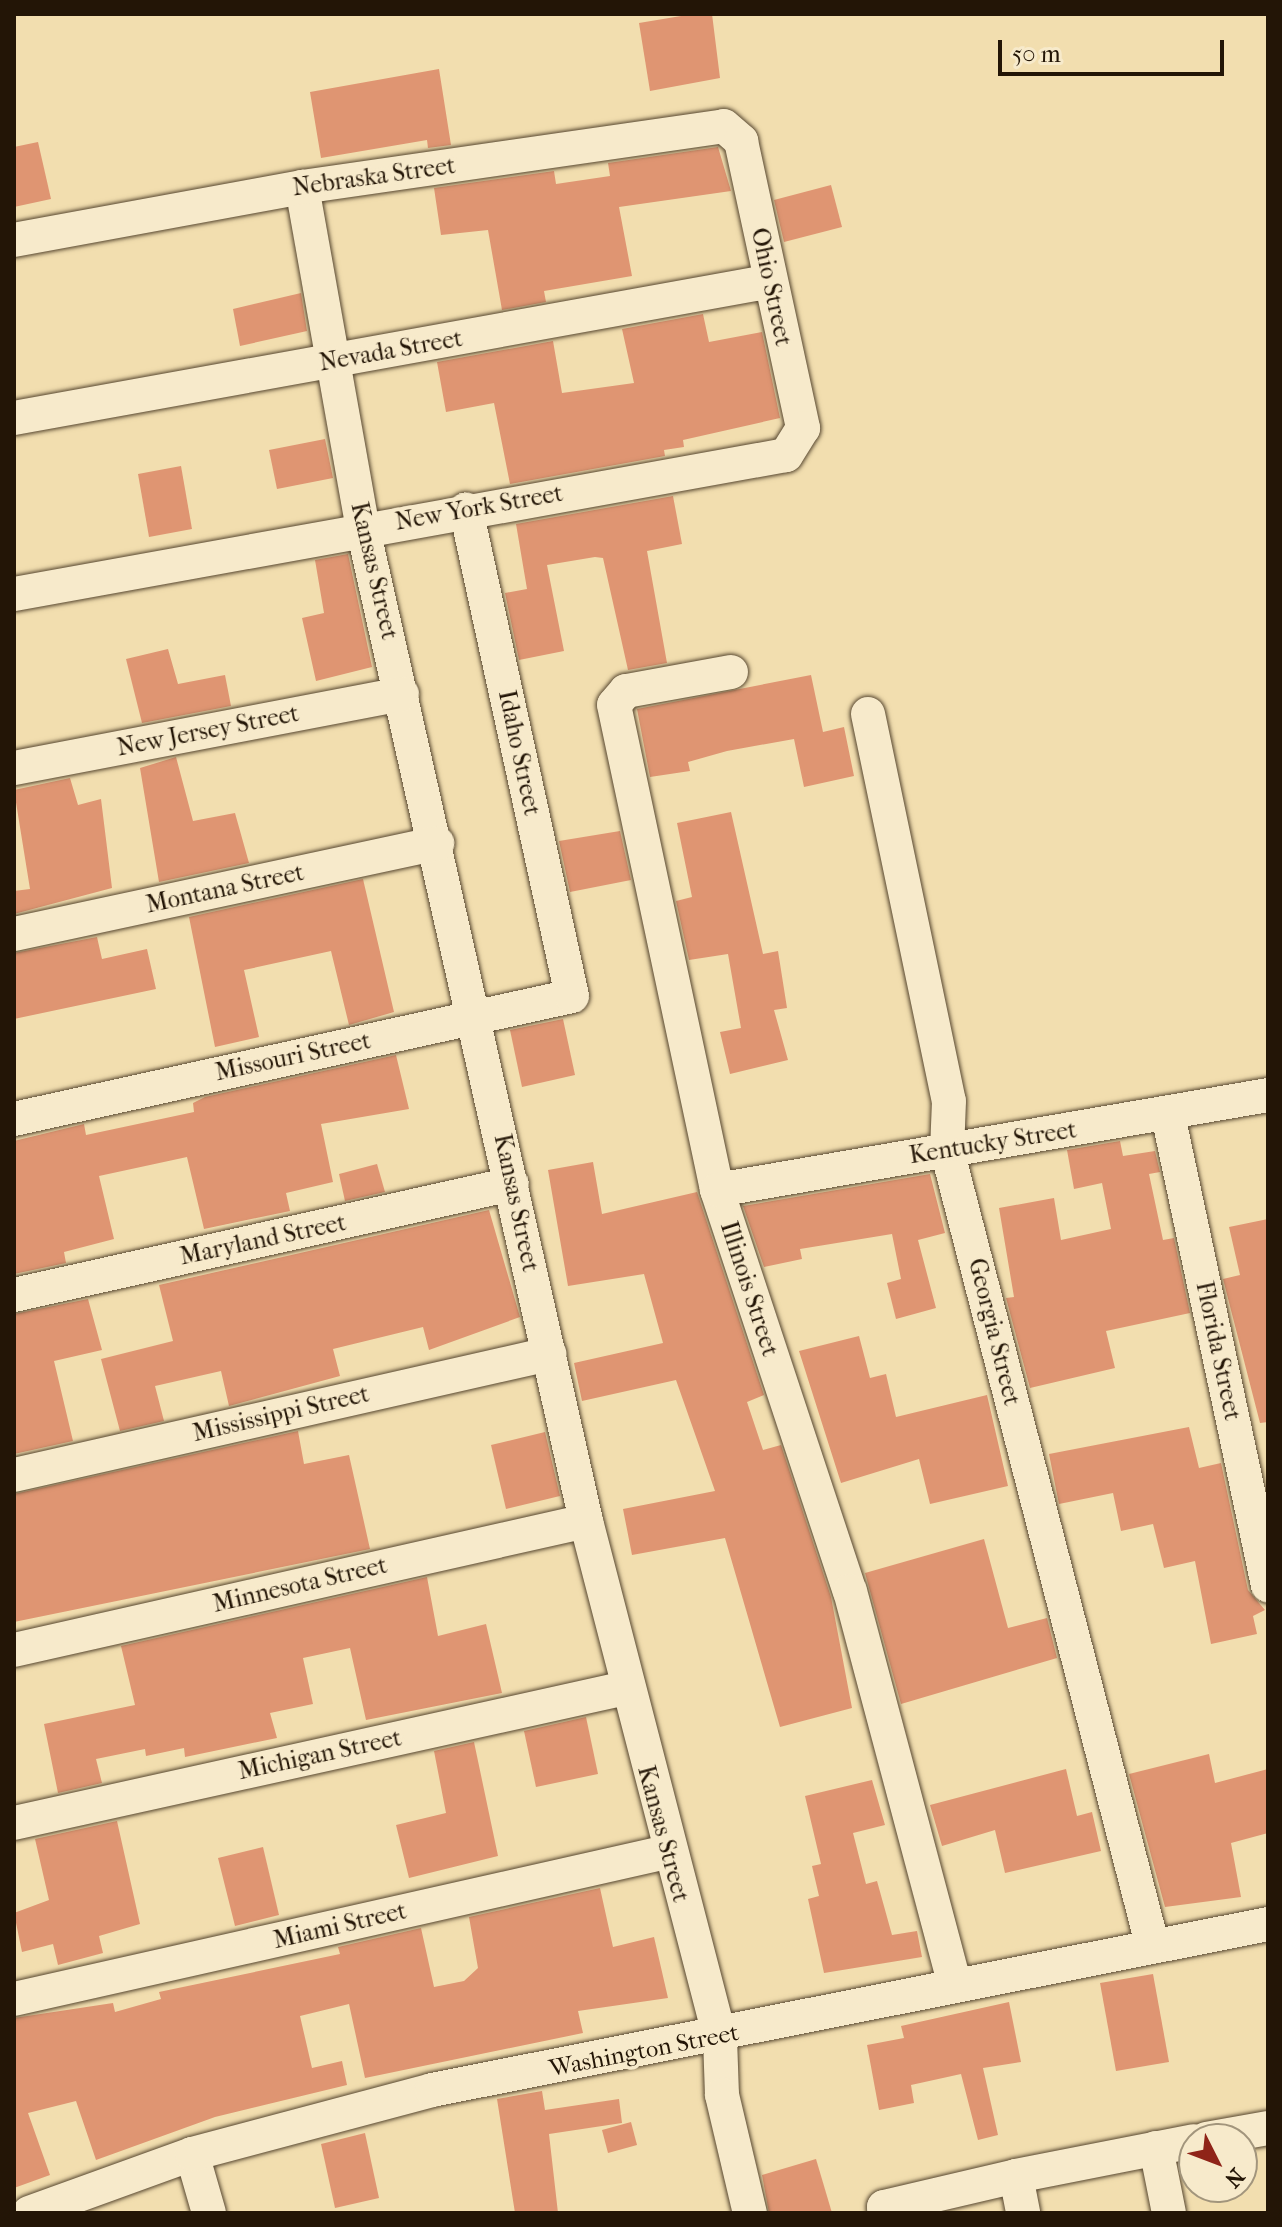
<!DOCTYPE html>
<html>
<head>
<meta charset="utf-8">
<style>
	body { margin:0 }
	#map { position:relative; width:1282px; height:2227px; overflow:hidden; background:#f2deaf; font-family:"IM FELL French Canon",serif }
	div>[style] { position:absolute }
	.building>* { inset:0; background:#df9572 }
	.roads { filter:drop-shadow(0 0 2px #574730) drop-shadow(0 0 2px #574730) }
	.minor>* { height:34px; margin:-17px; padding:0 17px; transform-origin:17px; border-radius:17px; background:#f7eacb }
	span { translate:-50% -50%; white-space:nowrap; text-align:center; line-height:1.15; -webkit-text-stroke:7px #f7eacb; paint-order:stroke }
	.street-label { font-size:24px; color:#231506 }
	.frame { position:absolute; inset:0; border:16px solid #231506; pointer-events:none }
	.north { position:absolute; left:1178px; top:2123px; width:80px; height:80px; box-sizing:border-box; background:#f7eacb; border:2px solid #a2957c; border-radius:50%; rotate:132deg; font-size:22px; font-weight:700; line-height:32px; text-align:center; color:#231506 }
	.north::after { content:''; display:block; margin:auto; width:28px; height:36px; background:#8f2418; clip-path:polygon(50% 0,100% 100%,50% 72%,0 100%) }
	.scale { position:absolute; left:998px; top:40px; width:226px; height:36px; box-sizing:border-box; border:4px solid #231506; border-top:0; padding-left:10px; font-size:24px; line-height:28px; white-space:nowrap; color:#231506; -webkit-text-stroke:6px #f7eacb; paint-order:stroke }
</style>
</head>
<body>
<div id="map">
	<div class="building">
		<i style="clip-path:polygon(693px 14px,712px 14px,720px 78px,650px 91px,639px 23px)"></i>
		<i style="clip-path:polygon(439px 69px,451px 145px,428px 148px,427px 140px,321px 158px,310px 92px)"></i>
		<i style="clip-path:polygon(38px 142px,51px 199px,14px 207px,14px 147px)"></i>
		<i style="clip-path:polygon(718px 147px,731px 191px,619px 207px,632px 276px,544px 291px,546px 302px,502px 310px,488px 230px,441px 235px,434px 188px,554px 171px,556px 184px,610px 176px,608px 163px)"></i>
		<i style="clip-path:polygon(831px 185px,842px 227px,784px 242px,774px 200px)"></i>
		<i style="clip-path:polygon(301px 293px,307px 331px,240px 346px,233px 309px)"></i>
		<i style="clip-path:polygon(703px 314px,709px 342px,762px 332px,780px 418px,683px 440px,684px 447px,664px 450px,665px 456px,510px 484px,494px 403px,446px 412px,437px 362px,553px 341px,562px 393px,634px 383px,622px 329px)"></i>
		<i style="clip-path:polygon(325px 439px,333px 478px,277px 489px,269px 450px)"></i>
		<i style="clip-path:polygon(181px 466px,192px 529px,149px 537px,138px 474px)"></i>
		<i style="clip-path:polygon(673px 496px,682px 544px,647px 551px,667px 663px,628px 670px,603px 558px,595px 557px,547px 565px,564px 651px,519px 660px,505px 593px,527px 589px,516px 524px)"></i>
		<i style="clip-path:polygon(348px 554px,372px 667px,316px 681px,302px 618px,324px 613px,315px 560px)"></i>
		<i style="clip-path:polygon(168px 649px,178px 684px,225px 675px,231px 706px,142px 723px,126px 659px)"></i>
		<i style="clip-path:polygon(811px 675px,823px 732px,844px 727px,854px 776px,804px 787px,794px 739px,727px 751px,688px 762px,690px 771px,650px 777px,637px 709px)"></i>
		<i style="clip-path:polygon(176px 757px,193px 821px,235px 813px,249px 863px,159px 882px,140px 768px)"></i>
		<i style="clip-path:polygon(70px 778px,78px 805px,101px 799px,112px 888px,14px 914px,14px 891px,30px 889px,14px 790px)"></i>
		<i style="clip-path:polygon(731px 812px,763px 954px,778px 951px,787px 1008px,774px 1010px,788px 1060px,730px 1074px,720px 1032px,741px 1028px,728px 954px,689px 960px,676px 901px,692px 897px,677px 823px)"></i>
		<i style="clip-path:polygon(620px 831px,631px 880px,570px 892px,559px 841px)"></i>
		<i style="clip-path:polygon(363px 879px,394px 1012px,349px 1025px,331px 951px,244px 970px,259px 1037px,215px 1047px,189px 917px)"></i>
		<i style="clip-path:polygon(97px 937px,102px 959px,147px 949px,156px 989px,14px 1019px,14px 953px)"></i>
		<i style="clip-path:polygon(563px 1019px,575px 1075px,522px 1087px,510px 1030px)"></i>
		<i style="clip-path:polygon(396px 1055px,409px 1109px,321px 1124px,333px 1182px,286px 1193px,290px 1211px,204px 1229px,187px 1157px,99px 1176px,114px 1239px,64px 1252px,66px 1263px,14px 1274px,14px 1141px,84px 1124px,86px 1135px,194px 1112px,193px 1103px,205px 1097px)"></i>
		<i style="clip-path:polygon(1120px 1141px,1123px 1156px,1155px 1151px,1160px 1172px,1149px 1174px,1163px 1240px,1174px 1238px,1190px 1313px,1106px 1331px,1115px 1368px,1030px 1388px,1006px 1298px,1014px 1297px,999px 1208px,1054px 1198px,1061px 1240px,1111px 1229px,1102px 1183px,1074px 1189px,1067px 1150px)"></i>
		<i style="clip-path:polygon(593px 1162px,602px 1214px,697px 1192px,764px 1395px,747px 1402px,763px 1450px,781px 1445px,831px 1597px,852px 1708px,780px 1727px,725px 1538px,632px 1555px,623px 1509px,715px 1491px,676px 1380px,582px 1401px,574px 1363px,663px 1343px,644px 1274px,568px 1286px,548px 1170px)"></i>
		<i style="clip-path:polygon(377px 1164px,385px 1192px,345px 1201px,339px 1174px)"></i>
		<i style="clip-path:polygon(930px 1174px,945px 1233px,918px 1240px,936px 1308px,896px 1319px,887px 1283px,901px 1279px,892px 1234px,800px 1249px,802px 1259px,764px 1267px,743px 1206px)"></i>
		<i style="clip-path:polygon(489px 1210px,520px 1317px,429px 1350px,423px 1327px,333px 1349px,340px 1376px,229px 1406px,221px 1371px,155px 1386px,164px 1421px,120px 1431px,101px 1359px,173px 1341px,159px 1285px)"></i>
		<i style="clip-path:polygon(1268px 1219px,1268px 1422px,1260px 1423px,1223px 1279px,1240px 1275px,1229px 1227px)"></i>
		<i style="clip-path:polygon(88px 1299px,102px 1350px,54px 1361px,73px 1441px,14px 1454px,14px 1314px)"></i>
		<i style="clip-path:polygon(859px 1336px,870px 1378px,886px 1374px,896px 1417px,987px 1395px,1008px 1486px,930px 1504px,919px 1459px,841px 1483px,799px 1351px)"></i>
		<i style="clip-path:polygon(1189px 1427px,1199px 1468px,1221px 1463px,1248px 1590px,1265px 1610px,1253px 1616px,1257px 1634px,1211px 1644px,1195px 1561px,1164px 1568px,1153px 1524px,1121px 1531px,1113px 1493px,1059px 1504px,1049px 1454px)"></i>
		<i style="clip-path:polygon(298px 1431px,304px 1464px,349px 1455px,370px 1549px,14px 1622px,14px 1494px)"></i>
		<i style="clip-path:polygon(545px 1432px,560px 1496px,506px 1509px,491px 1445px)"></i>
		<i style="clip-path:polygon(984px 1539px,1008px 1628px,1047px 1618px,1057px 1658px,901px 1704px,865px 1573px)"></i>
		<i style="clip-path:polygon(427px 1577px,438px 1636px,486px 1624px,502px 1693px,366px 1720px,350px 1648px,303px 1658px,313px 1704px,270px 1713px,277px 1738px,185px 1757px,184px 1748px,146px 1756px,145px 1749px,96px 1759px,102px 1783px,58px 1793px,44px 1724px,135px 1705px,121px 1646px)"></i>
		<i style="clip-path:polygon(586px 1717px,598px 1774px,536px 1787px,524px 1731px)"></i>
		<i style="clip-path:polygon(474px 1742px,498px 1856px,409px 1878px,396px 1825px,446px 1813px,434px 1751px)"></i>
		<i style="clip-path:polygon(1209px 1754px,1215px 1783px,1268px 1769px,1268px 1833px,1231px 1843px,1241px 1897px,1165px 1907px,1129px 1774px)"></i>
		<i style="clip-path:polygon(1066px 1769px,1077px 1816px,1092px 1812px,1101px 1851px,1005px 1873px,995px 1830px,942px 1846px,930px 1805px)"></i>
		<i style="clip-path:polygon(872px 1780px,885px 1825px,853px 1833px,866px 1884px,877px 1881px,892px 1935px,917px 1931px,922px 1957px,824px 1973px,808px 1899px,819px 1896px,812px 1866px,821px 1864px,805px 1796px)"></i>
		<i style="clip-path:polygon(117px 1821px,140px 1924px,99px 1936px,103px 1953px,58px 1965px,53px 1944px,22px 1952px,14px 1913px,49px 1900px,35px 1839px)"></i>
		<i style="clip-path:polygon(263px 1847px,279px 1915px,235px 1926px,218px 1858px)"></i>
		<i style="clip-path:polygon(600px 1888px,613px 1947px,654px 1937px,668px 1998px,578px 2011px,583px 2033px,365px 2078px,349px 2004px,300px 2016px,312px 2068px,342px 2061px,347px 2085px,215px 2117px,96px 2160px,76px 2101px,28px 2113px,50px 2175px,14px 2188px,14px 2018px,113px 2003px,115px 2012px,161px 1999px,159px 1992px,340px 1954px,338px 1947px,421px 1928px,434px 1987px,464px 1981px,478px 1968px,469px 1917px)"></i>
		<i style="clip-path:polygon(1153px 1974px,1169px 2062px,1116px 2071px,1100px 1983px)"></i>
		<i style="clip-path:polygon(1009px 2002px,1021px 2062px,983px 2068px,998px 2135px,978px 2140px,961px 2074px,911px 2085px,914px 2103px,879px 2110px,867px 2045px,904px 2038px,901px 2026px)"></i>
		<i style="clip-path:polygon(542px 2091px,545px 2110px,619px 2099px,622px 2123px,549px 2134px,558px 2213px,515px 2213px,497px 2099px)"></i>
		<i style="clip-path:polygon(631px 2122px,637px 2145px,608px 2153px,602px 2130px)"></i>
		<i style="clip-path:polygon(365px 2133px,379px 2198px,335px 2208px,321px 2144px)"></i>
		<i style="clip-path:polygon(816px 2159px,832px 2213px,769px 2213px,762px 2175px)"></i>
	</div>
	<div class="roads">
		<div class="minor">
			<i style="left:302px;top:187px;width:347px;rotate:79.9deg"></i>
			<i style="left:363px;top:529px;width:1017px;rotate:77.33deg"></i>
			<i style="left:586px;top:1521px;width:534px;rotate:75.47deg"></i>
			<i style="left:720px;top:2038px;width:57px;rotate:88deg"></i>
			<i style="left:722px;top:2095px;width:121px;rotate:76.7deg"></i>
			<i style="left:14px;top:240px;width:293px;rotate:-10.4deg"></i>
			<i style="left:302px;top:187px;width:426px;rotate:-8.2deg"></i>
			<i style="left:724px;top:126px;width:23px;rotate:41deg"></i>
			<i style="left:741px;top:141px;width:294px;rotate:77.8deg"></i>
			<i style="left:803px;top:428px;width:32px;rotate:122deg"></i>
			<i style="left:786px;top:455px;width:784px;rotate:169.79deg"></i>
			<i style="left:14px;top:418px;width:765px;rotate:-10.24deg"></i>
			<i style="left:731px;top:672px;width:107px;rotate:169.7deg"></i>
			<i style="left:626px;top:691px;width:18px;rotate:131deg"></i>
			<i style="left:614px;top:705px;width:496px;rotate:78deg"></i>
			<i style="left:717px;top:1190px;width:422px;rotate:71.7deg"></i>
			<i style="left:850px;top:1591px;width:408px;rotate:75.1deg"></i>
			<i style="left:868px;top:714px;width:395px;rotate:78.2deg"></i>
			<i style="left:949px;top:1101px;width:49px;rotate:92.3deg"></i>
			<i style="left:947px;top:1150px;width:820px;rotate:75.52deg"></i>
			<i style="left:14px;top:768px;width:395px;rotate:-10.8deg"></i>
			<i style="left:14px;top:934px;width:433px;rotate:-12.1deg"></i>
			<i style="left:1168px;top:1115px;width:481px;rotate:78deg"></i>
			<i style="left:14px;top:1119px;width:571px;rotate:-12.43deg"></i>
			<i style="left:572px;top:996px;width:498px;rotate:-102.3deg"></i>
			<i style="left:717px;top:1190px;width:559px;rotate:-9.78deg"></i>
			<i style="left:14px;top:1295px;width:510px;rotate:-12.57deg"></i>
			<i style="left:14px;top:1475px;width:549px;rotate:-12.74deg"></i>
			<i style="left:14px;top:1650px;width:586px;rotate:-12.71deg"></i>
			<i style="left:14px;top:1823px;width:627px;rotate:-12.44deg"></i>
			<i style="left:14px;top:1999px;width:669px;rotate:-12.69deg"></i>
			<i style="left:1206px;top:2139px;width:63px;rotate:-10.1deg"></i>
			<i style="left:1156px;top:2148px;width:66px;rotate:78.7deg"></i>
			<i style="left:192px;top:2154px;width:61px;rotate:73.9deg"></i>
			<i style="left:1016px;top:2176px;width:38px;rotate:79deg"></i>
			<i style="left:29px;top:2213px;width:173px;rotate:-19.9deg"></i>
			<i style="left:192px;top:2154px;width:248px;rotate:-14.9deg"></i>
			<i style="left:432px;top:2090px;width:852px;rotate:-11.23deg"></i>
			<i style="left:885px;top:2213px;width:6px;rotate:-99deg"></i>
			<i style="left:884px;top:2207px;width:136px;rotate:-13.2deg"></i>
			<i style="left:1016px;top:2176px;width:181px;rotate:-11.1deg"></i>
		</div>
	</div>
	<div class="street-label">
		<span style="left:374px;top:177px;rotate:-8deg">Nebraska Street</span>
		<span style="left:771px;top:287px;rotate:78deg">Ohio Street</span>
		<span style="left:391px;top:351px;rotate:-10deg">Nevada Street</span>
		<span style="left:479px;top:508px;rotate:-10deg">New York Street</span>
		<span style="left:374px;top:571px;rotate:77deg">Kansas Street</span>
		<span style="left:208px;top:731px;rotate:-11deg">New Jersey Street</span>
		<span style="left:519px;top:753px;rotate:78deg">Idaho Street</span>
		<span style="left:225px;top:889px;rotate:-12deg">Montana Street</span>
		<span style="left:293px;top:1057px;rotate:-12deg">Missouri Street</span>
		<span style="left:993px;top:1143px;rotate:-9deg">Kentucky Street</span>
		<span style="left:516px;top:1203px;rotate:78deg">Kansas Street</span>
		<span style="left:263px;top:1240px;rotate:-12deg">Maryland Street</span>
		<span style="left:749px;top:1289px;rotate:72deg">Illinois Street</span>
		<span style="left:994px;top:1332px;rotate:76deg">Georgia Street</span>
		<span style="left:1218px;top:1351px;rotate:78deg">Florida Street</span>
		<span style="left:281px;top:1414px;rotate:-13deg">Mississippi Street</span>
		<span style="left:300px;top:1585px;rotate:-13deg">Minnesota Street</span>
		<span style="left:320px;top:1755px;rotate:-12deg">Michigan Street</span>
		<span style="left:663px;top:1834px;rotate:75deg">Kansas Street</span>
		<span style="left:340px;top:1926px;rotate:-13deg">Miami Street</span>
		<span style="left:644px;top:2051px;rotate:-11deg">Washington Street</span>
	</div>
	<div class="frame"></div>
	<div class="north">N</div>
	<div class="scale">50 m</div>
</div>
</body>
</html>
